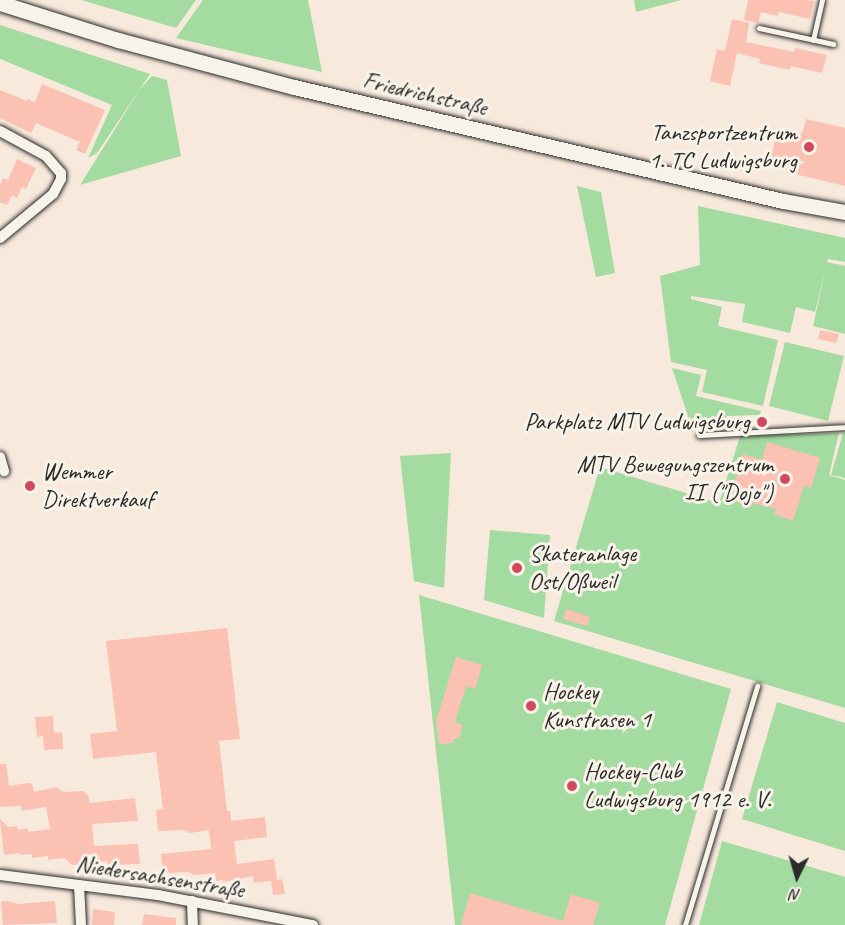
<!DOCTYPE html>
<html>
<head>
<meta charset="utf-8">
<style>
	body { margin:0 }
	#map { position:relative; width:845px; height:925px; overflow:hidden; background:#f8e9dd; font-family:Caveat,sans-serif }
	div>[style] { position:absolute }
	.green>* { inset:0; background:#a4dba0 }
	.building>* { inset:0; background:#fbc1b3 }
	.roads { filter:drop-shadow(0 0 2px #2b2b2b) drop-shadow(0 0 2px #2b2b2b) }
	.service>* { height:5px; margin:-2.5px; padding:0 2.5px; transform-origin:2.5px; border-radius:2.5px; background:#f7f3e8 }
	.minor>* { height:10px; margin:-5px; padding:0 5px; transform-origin:5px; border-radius:5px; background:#f7f3e8 }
	.secondary>* { height:15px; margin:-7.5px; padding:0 7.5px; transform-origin:7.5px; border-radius:7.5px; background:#f7f3e8 }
	.dots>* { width:16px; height:16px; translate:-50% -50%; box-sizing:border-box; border:3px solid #f7f3e8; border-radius:50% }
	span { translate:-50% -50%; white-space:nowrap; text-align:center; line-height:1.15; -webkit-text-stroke:6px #f7f3e8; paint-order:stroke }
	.street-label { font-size:24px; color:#2b2b2b }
	.poi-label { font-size:24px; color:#2b2b2b }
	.right { translate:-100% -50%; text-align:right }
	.left { translate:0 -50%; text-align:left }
	.north { position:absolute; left:767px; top:847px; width:60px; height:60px; -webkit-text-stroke:4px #f7f3e8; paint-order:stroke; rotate:185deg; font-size:16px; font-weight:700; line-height:24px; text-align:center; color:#2b2b2b }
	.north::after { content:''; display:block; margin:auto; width:21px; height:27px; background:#2b2b2b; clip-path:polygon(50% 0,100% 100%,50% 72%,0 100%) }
</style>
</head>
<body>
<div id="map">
	<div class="green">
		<i style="clip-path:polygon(81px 0,196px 0,176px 28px)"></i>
		<i style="clip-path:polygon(203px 0,308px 0,322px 72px,176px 38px)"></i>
		<i style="clip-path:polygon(634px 0,681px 0,636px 12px)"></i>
		<i style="clip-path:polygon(0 25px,150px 74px,97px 153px,88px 158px,112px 105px,0 59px)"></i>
		<i style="clip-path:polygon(152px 76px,167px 80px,181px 156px,80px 185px,140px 89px)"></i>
		<i style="clip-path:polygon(577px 186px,601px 192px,615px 273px,596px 277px)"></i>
		<i style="clip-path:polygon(698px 206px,845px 238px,845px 262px,828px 259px,827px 262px,845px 266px,845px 334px,813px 326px,826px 267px,815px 312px,796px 307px,790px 333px,742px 322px,745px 304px,691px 296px,691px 299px,722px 307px,718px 326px,778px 340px,763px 406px,702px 392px,707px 370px,671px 362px,660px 276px,700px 265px)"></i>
		<i style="clip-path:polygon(785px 342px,844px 356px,828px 421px,769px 406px)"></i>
		<i style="clip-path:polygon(672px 368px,701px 375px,696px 396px,761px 411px,760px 415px,727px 416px,719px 425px,719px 430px,693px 431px)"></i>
		<i style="clip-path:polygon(839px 433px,829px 475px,845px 480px,845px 708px,554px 621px,600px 467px,719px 503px,740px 436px)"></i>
		<i style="clip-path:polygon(843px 433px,845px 433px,845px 478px,831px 475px)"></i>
		<i style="clip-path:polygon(451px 453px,444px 588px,414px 581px,400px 456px)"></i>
		<i style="clip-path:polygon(490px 530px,550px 535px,544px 618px,484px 600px)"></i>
		<i style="clip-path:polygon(419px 595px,731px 689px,665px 925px,455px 925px)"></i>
		<i style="clip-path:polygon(777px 702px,845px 723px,845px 851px,742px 819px)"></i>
		<i style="clip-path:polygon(722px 841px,845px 877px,845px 925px,699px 925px)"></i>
	</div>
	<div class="building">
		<i style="clip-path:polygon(748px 0,808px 0,814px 1px,810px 19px,779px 12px,778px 16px,761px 12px,758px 23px,744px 20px)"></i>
		<i style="clip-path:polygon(732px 19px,749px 23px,746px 42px,794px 52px,795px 48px,827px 55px,822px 73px,791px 66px,790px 70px,759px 63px,760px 59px,737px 53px,730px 86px,710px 81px,717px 49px,725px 51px)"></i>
		<i style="clip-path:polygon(42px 84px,105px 110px,85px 154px,76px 150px,80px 142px,36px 123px,31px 133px,0 118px,0 90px,27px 101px,28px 99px,35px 102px)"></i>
		<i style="clip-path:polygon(806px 119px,845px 128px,845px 186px,787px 172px,788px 165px,770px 161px,778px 128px,802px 134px)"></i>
		<i style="clip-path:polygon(17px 159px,36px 168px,26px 189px,22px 187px,17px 198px,12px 195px,7px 205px,0 202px,0 186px,3px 178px,8px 180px)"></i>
		<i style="clip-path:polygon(820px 330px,839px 334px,836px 343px,818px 339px)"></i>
		<i style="clip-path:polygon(767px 442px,820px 458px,811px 488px,804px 486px,793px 521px,774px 514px,776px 509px,752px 503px,751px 507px,736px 502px,738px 494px,732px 492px,743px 454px,762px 460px)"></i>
		<i style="clip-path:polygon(566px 609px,590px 617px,587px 626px,563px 619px)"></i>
		<i style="clip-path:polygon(227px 628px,240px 739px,219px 741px,227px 811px,230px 811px,231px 821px,265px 817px,267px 837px,234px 841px,237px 864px,274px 859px,277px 880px,282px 879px,285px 894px,273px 895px,271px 880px,276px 880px,254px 883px,253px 876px,223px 882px,223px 880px,216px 881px,215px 873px,194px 875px,188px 872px,163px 873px,161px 854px,211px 849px,209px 830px,190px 833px,184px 830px,158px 831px,156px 810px,163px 809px,156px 752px,93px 759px,90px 734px,117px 731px,106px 641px)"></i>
		<i style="clip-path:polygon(456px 657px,482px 665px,475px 689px,466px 686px,455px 722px,463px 725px,459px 738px,454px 739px,453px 743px,439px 744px,436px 721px)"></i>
		<i style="clip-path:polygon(53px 716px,54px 733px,62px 732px,63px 749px,44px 750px,43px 736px,37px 737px,35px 717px)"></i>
		<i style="clip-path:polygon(0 764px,6px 764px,9px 786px,28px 783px,32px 784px,34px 792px,56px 787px,63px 792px,83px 791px,88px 795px,90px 803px,135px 798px,138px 821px,92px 824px,94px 846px,138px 844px,140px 864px,108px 865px,107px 861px,72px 865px,64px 858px,48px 860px,48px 856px,32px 858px,32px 854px,20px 855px,20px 853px,4px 855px,0 819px,8px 827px,17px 826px,18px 830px,28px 828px,28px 832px,50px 829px,46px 807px,21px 811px,21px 806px,0 807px)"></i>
		<i style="clip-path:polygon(470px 893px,563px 921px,571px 894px,600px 903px,593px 925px,461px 925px)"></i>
		<i style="clip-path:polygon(7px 901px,17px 904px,55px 901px,57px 923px,3px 925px,1px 902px)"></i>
		<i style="clip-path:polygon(93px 909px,115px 912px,114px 925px,92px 925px)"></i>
		<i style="clip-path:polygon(144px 914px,176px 918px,176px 925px,142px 925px)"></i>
	</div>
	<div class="roads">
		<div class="service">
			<i style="left:759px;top:28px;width:76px;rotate:12.2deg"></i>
			<i style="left:813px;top:40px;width:41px;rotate:-77.3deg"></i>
			<i style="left:699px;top:435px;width:146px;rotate:-3.1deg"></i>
			<i style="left:685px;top:925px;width:250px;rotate:-73.2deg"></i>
		</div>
		<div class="minor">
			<i style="left:0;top:131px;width:52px;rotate:28.5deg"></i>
			<i style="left:46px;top:156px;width:23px;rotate:49deg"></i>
			<i style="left:61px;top:173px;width:6px;rotate:90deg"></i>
			<i style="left:61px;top:179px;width:17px;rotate:118deg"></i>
			<i style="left:53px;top:194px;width:69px;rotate:140.3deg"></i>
			<i style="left:0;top:457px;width:15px;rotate:74deg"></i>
			<i style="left:0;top:875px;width:159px;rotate:7.2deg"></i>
			<i style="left:158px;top:895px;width:158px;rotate:11deg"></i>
			<i style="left:79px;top:885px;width:40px;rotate:87.1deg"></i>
			<i style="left:192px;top:901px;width:24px;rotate:88deg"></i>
		</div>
		<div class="secondary">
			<i style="left:0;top:3px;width:124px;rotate:17.4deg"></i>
			<i style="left:118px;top:40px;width:182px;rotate:15deg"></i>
			<i style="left:294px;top:87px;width:502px;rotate:13.12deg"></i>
			<i style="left:783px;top:201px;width:63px;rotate:10.1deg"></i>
		</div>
	</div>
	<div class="dots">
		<i style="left:809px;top:147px;background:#d1495b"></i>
		<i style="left:762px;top:422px;background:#d1495b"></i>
		<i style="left:785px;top:479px;background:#d1495b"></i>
		<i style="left:30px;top:486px;background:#d1495b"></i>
		<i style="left:517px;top:568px;background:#d1495b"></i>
		<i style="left:531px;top:706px;background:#d1495b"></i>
		<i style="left:572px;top:786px;background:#d1495b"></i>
	</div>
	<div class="street-label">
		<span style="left:425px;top:94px;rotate:13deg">Friedrichstraße</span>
		<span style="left:160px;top:877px;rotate:9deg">Niedersachsenstraße</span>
	</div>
	<div class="poi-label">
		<span class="right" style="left:797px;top:147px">Tanzsportzentrum<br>1. TC Ludwigsburg</span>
		<span class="right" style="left:750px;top:422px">Parkplatz MTV Ludwigsburg</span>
		<span class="right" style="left:773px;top:479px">MTV Bewegungszentrum<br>II ("Dojo")</span>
		<span class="left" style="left:42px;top:486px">Wemmer<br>Direktverkauf</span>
		<span class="left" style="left:529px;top:568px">Skateranlage<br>Ost/Oßweil</span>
		<span class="left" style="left:543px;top:706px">Hockey<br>Kunstrasen 1</span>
		<span class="left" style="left:584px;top:786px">Hockey-Club<br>Ludwigsburg 1912 e. V.</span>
	</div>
	<div class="north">N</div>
</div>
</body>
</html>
